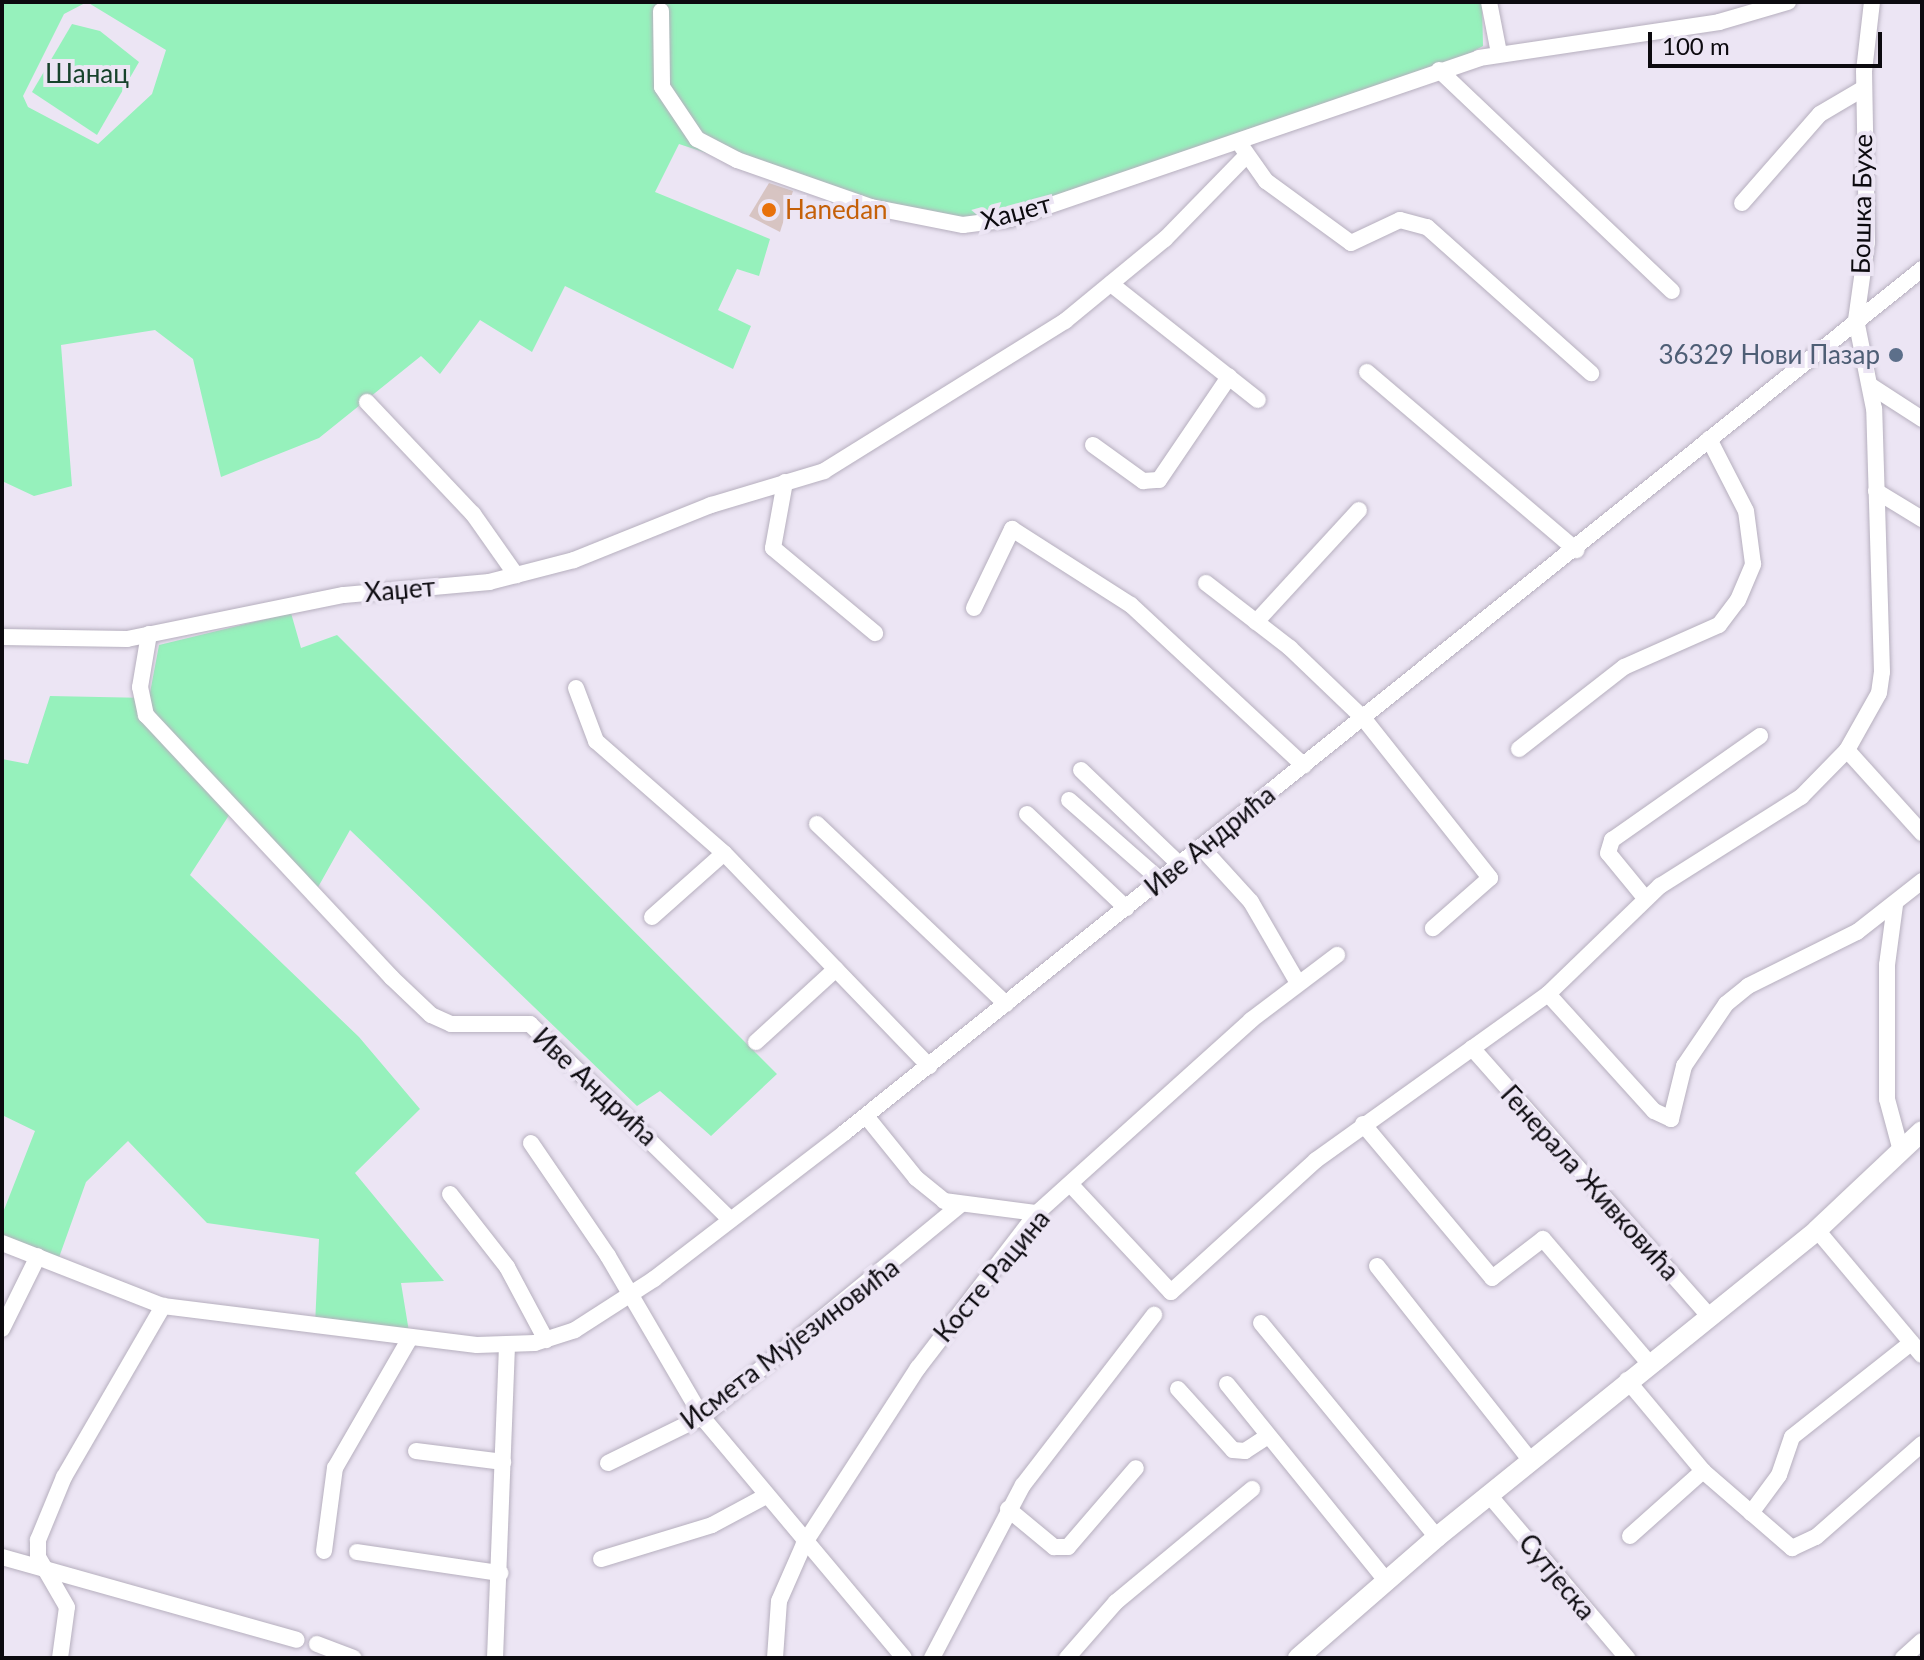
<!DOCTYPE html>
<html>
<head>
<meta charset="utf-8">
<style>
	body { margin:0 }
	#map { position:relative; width:1924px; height:1660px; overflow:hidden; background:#ece5f4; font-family:Lato,sans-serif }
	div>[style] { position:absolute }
	.green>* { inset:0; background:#96f1bc }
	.building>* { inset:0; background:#d7c4c2 }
	.roads { filter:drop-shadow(0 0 2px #b6afbe) drop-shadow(0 0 2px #b6afbe) }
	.minor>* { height:16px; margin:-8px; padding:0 8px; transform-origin:8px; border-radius:8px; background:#fff }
	.tertiary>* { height:20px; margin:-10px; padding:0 10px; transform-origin:10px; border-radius:10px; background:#fff }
	.dots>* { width:22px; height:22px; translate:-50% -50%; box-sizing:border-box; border:4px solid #ece5f4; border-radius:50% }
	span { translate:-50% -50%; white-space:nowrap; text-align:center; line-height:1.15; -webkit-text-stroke:8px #ece5f4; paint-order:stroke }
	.park-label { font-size:26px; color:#17432c }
	.street-label { font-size:26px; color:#0c0a0f }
	.food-label { font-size:26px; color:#c56008 }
	.left { translate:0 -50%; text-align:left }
	.service-label { font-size:26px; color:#4e5e75 }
	.right { translate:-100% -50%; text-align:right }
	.frame { position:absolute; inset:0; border:4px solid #0c0a0f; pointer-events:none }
	.scale { position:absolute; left:1648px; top:32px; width:234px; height:36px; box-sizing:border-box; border:4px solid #0c0a0f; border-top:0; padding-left:10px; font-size:24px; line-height:28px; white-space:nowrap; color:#0c0a0f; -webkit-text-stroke:6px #ece5f4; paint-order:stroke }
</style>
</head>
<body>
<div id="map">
	<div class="green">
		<i style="clip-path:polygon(evenodd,2px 2px,1482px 2px,1483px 46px,1439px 70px,998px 222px,871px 207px,679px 144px,655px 192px,770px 239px,759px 276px,737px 269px,718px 310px,751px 326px,733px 369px,565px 286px,532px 352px,480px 320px,440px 374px,421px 356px,319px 438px,221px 477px,193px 359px,155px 330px,61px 345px,72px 486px,34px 496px,2px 481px,2px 2px,87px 2px,166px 50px,152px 94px,98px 144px,28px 107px,23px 96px,64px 14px,87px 2px)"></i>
		<i style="clip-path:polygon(72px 24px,100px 31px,139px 62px,97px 135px,32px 92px)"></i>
		<i style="clip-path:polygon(291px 613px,301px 648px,337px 635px,777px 1074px,711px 1136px,660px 1091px,637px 1106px,350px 830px,317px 889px,237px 803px,190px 875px,359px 1037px,420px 1109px,355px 1173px,444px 1281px,401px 1283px,410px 1338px,315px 1325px,319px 1239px,207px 1223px,128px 1141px,86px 1182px,57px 1263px,2px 1243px,2px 1215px,35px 1131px,2px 1115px,2px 759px,28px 764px,50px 696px,149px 698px,159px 645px)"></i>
	</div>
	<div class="building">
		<i style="clip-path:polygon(769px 183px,793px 191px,780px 232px,749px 216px)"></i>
	</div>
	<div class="roads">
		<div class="minor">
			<i style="left:1489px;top:2px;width:52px;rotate:78.9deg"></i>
			<i style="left:661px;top:11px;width:76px;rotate:89.2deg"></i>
			<i style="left:662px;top:87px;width:63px;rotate:56.1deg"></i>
			<i style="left:697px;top:139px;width:45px;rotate:27.7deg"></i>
			<i style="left:737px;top:160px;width:142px;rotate:19.3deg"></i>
			<i style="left:871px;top:207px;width:94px;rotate:11.1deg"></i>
			<i style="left:963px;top:225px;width:47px;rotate:-7.3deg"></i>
			<i style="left:1010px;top:219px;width:496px;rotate:-18.9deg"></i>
			<i style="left:1479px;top:58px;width:243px;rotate:-8.5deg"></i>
			<i style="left:1719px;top:22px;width:72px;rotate:-16.2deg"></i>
			<i style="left:1439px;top:70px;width:321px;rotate:43.5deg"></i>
			<i style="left:1242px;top:147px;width:42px;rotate:54.8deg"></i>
			<i style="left:1266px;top:181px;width:105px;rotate:36.1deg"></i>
			<i style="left:1351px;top:243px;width:54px;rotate:-25.1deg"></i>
			<i style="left:1400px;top:220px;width:28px;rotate:15deg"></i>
			<i style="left:1427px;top:227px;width:220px;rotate:41.7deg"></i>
			<i style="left:1742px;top:203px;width:118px;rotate:-48.8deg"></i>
			<i style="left:1820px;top:114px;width:51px;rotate:-30.6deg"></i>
			<i style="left:1111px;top:284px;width:187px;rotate:38.3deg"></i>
			<i style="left:1367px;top:372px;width:275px;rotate:40.4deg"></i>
			<i style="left:1871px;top:386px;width:61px;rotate:32.9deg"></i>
			<i style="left:367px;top:402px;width:154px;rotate:46.6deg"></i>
			<i style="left:473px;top:514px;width:75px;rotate:54.8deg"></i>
			<i style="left:1093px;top:445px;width:62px;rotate:35.8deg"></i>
			<i style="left:1143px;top:481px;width:16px;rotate:-4deg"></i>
			<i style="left:1159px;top:480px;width:125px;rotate:-55.8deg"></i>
			<i style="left:785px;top:482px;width:67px;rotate:100.3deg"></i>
			<i style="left:773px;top:548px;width:133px;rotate:39.8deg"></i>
			<i style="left:1876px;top:491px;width:54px;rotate:31.3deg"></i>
			<i style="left:1206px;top:583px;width:106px;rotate:37.7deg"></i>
			<i style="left:1290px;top:648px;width:103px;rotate:43.8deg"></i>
			<i style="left:1364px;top:719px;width:203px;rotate:51.6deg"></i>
			<i style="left:1490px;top:878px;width:76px;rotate:138.7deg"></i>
			<i style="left:974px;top:608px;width:88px;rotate:-64.3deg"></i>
			<i style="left:1012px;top:529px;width:141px;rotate:32.6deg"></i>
			<i style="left:1131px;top:605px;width:236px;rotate:42.9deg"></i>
			<i style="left:1256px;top:622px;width:152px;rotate:-47.4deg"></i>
			<i style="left:149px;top:634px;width:54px;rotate:99.6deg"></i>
			<i style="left:140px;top:687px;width:29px;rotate:78deg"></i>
			<i style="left:146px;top:715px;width:359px;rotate:46.9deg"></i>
			<i style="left:391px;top:977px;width:55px;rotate:43.5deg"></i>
			<i style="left:431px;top:1015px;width:22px;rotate:24deg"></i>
			<i style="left:451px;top:1024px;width:79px"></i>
			<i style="left:530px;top:1024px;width:278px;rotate:44.3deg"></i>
			<i style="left:2px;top:637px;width:125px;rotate:0.9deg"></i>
			<i style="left:127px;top:639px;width:221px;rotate:-11.5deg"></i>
			<i style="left:344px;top:595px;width:146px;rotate:-5.1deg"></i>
			<i style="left:489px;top:582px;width:88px;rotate:-14.5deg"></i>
			<i style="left:574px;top:560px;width:148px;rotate:-21.9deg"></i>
			<i style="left:711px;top:505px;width:118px;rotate:-16.7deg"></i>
			<i style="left:824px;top:471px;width:284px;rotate:-31.9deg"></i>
			<i style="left:1065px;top:321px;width:129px;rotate:-39.4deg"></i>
			<i style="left:1165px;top:239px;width:116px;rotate:-45.7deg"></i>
			<i style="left:576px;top:688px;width:57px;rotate:69.3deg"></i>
			<i style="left:596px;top:741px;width:170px;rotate:41.2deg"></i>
			<i style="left:724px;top:853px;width:296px;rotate:46.1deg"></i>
			<i style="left:1519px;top:749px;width:133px;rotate:-38deg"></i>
			<i style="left:1624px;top:667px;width:104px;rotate:-23.9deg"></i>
			<i style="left:1719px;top:625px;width:31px;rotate:-53deg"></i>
			<i style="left:1738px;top:600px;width:39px;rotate:-67deg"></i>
			<i style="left:1753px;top:564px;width:53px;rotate:-97.5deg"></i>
			<i style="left:1746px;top:511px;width:81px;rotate:-117.2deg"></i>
			<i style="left:1847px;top:750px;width:112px;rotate:47.9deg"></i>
			<i style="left:1081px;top:770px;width:137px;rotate:43.8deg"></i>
			<i style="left:1069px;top:800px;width:121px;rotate:41.3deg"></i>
			<i style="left:1027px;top:814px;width:137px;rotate:43.5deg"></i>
			<i style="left:817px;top:824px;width:261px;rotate:43.6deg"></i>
			<i style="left:1201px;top:847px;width:74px;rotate:47.7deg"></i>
			<i style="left:1251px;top:902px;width:94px;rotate:59.9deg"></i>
			<i style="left:1645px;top:898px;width:58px;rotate:-129.4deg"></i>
			<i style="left:1608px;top:853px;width:14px;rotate:-73deg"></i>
			<i style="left:1612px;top:840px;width:181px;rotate:-35.1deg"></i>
			<i style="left:1895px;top:905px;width:61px;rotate:97.6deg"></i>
			<i style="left:1887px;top:965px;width:134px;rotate:90deg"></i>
			<i style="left:1887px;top:1099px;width:54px;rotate:74.9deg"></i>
			<i style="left:652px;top:917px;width:96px;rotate:-41.6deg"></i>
			<i style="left:1548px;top:994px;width:158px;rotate:47.8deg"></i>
			<i style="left:1654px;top:1111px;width:19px;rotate:25deg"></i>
			<i style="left:1671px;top:1119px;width:55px;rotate:-76.2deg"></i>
			<i style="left:1684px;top:1066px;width:75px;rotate:-55.9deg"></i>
			<i style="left:1726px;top:1004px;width:28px;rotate:-39deg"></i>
			<i style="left:1748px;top:986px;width:122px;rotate:-26.4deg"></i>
			<i style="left:1857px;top:932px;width:83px;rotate:-38.1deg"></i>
			<i style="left:756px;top:1042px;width:108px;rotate:-42.4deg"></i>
			<i style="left:1472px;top:1048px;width:359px;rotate:48.5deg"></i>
			<i style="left:866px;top:1116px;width:80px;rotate:51.1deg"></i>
			<i style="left:916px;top:1178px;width:36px;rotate:39deg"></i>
			<i style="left:944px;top:1201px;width:94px;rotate:7.4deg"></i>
			<i style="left:1363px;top:1124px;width:201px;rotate:50deg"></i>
			<i style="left:1492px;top:1278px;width:64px;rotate:-37.4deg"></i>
			<i style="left:1543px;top:1239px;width:163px;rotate:49.5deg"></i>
			<i style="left:531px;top:1143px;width:137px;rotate:55.7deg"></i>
			<i style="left:608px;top:1256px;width:186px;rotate:59.7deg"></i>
			<i style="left:702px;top:1417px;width:314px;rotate:50deg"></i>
			<i style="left:1072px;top:1186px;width:145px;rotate:47deg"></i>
			<i style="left:1171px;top:1292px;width:196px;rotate:-42.3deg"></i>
			<i style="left:1316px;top:1160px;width:285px;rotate:-35.6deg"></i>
			<i style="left:1548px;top:994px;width:156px;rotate:-44deg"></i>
			<i style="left:1660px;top:886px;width:167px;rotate:-32.3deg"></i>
			<i style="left:1801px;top:797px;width:66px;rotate:-45.6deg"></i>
			<i style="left:1847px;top:750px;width:65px;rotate:-60.7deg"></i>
			<i style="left:1879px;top:693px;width:21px;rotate:-82deg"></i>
			<i style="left:1882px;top:672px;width:263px;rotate:-91.7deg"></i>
			<i style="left:1874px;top:409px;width:91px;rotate:-101.4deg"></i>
			<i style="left:1856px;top:320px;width:79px;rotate:-82deg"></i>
			<i style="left:1867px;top:242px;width:171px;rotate:-91deg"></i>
			<i style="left:1864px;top:71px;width:69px;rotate:-83.4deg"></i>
			<i style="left:450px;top:1194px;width:93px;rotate:52deg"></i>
			<i style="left:507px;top:1267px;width:83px;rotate:61.9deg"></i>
			<i style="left:1817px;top:1230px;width:163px;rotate:50deg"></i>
			<i style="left:2px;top:1243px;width:173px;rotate:21.4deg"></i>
			<i style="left:163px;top:1306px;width:316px;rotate:7.1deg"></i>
			<i style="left:477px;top:1345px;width:58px;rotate:-2deg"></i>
			<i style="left:535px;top:1343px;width:42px;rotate:-18deg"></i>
			<i style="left:575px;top:1330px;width:94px;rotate:-32.8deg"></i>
			<i style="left:654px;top:1279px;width:240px;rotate:-37.5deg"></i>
			<i style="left:844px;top:1133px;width:1382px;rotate:-38.71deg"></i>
			<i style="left:1377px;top:1266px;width:247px;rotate:51.7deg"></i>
			<i style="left:1261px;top:1323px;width:277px;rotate:50.6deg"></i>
			<i style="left:2px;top:1329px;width:81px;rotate:-63.7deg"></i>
			<i style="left:1627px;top:1380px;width:119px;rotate:50.1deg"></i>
			<i style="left:1703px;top:1471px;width:118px;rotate:40.9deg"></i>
			<i style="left:1792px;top:1548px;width:26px;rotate:-25deg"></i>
			<i style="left:1816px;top:1537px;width:141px;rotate:-41.3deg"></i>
			<i style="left:1227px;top:1384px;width:252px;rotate:51deg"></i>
			<i style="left:1178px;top:1389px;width:82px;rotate:48deg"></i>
			<i style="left:1233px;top:1450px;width:12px;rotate:5deg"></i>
			<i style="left:1245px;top:1451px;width:27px;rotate:-33deg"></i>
			<i style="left:416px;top:1451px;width:88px;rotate:7.2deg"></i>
			<i style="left:608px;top:1463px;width:105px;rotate:-26.1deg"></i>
			<i style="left:702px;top:1417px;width:333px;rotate:-39.4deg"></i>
			<i style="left:1489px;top:1495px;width:214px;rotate:49.7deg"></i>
			<i style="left:1008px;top:1509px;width:60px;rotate:39.6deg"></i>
			<i style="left:1054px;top:1547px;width:14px"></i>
			<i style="left:1068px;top:1547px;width:104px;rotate:-49.3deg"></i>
			<i style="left:1751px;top:1513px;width:47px;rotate:-53.6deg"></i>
			<i style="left:1779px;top:1475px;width:40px;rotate:-71.1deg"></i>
			<i style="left:1792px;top:1437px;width:152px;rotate:-38.3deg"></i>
			<i style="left:1630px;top:1536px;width:98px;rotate:-41.7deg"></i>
			<i style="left:324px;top:1551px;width:84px;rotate:-82.5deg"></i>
			<i style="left:335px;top:1468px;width:150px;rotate:-60deg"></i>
			<i style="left:357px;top:1552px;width:145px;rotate:8.4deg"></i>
			<i style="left:2px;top:1557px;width:306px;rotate:15.7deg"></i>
			<i style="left:601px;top:1559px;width:116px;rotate:-17deg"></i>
			<i style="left:712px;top:1525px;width:61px;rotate:-28.2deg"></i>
			<i style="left:317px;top:1644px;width:39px;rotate:21deg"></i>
			<i style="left:60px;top:1658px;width:51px;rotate:-82.2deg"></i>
			<i style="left:67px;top:1607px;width:58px;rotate:-120.1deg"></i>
			<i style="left:38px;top:1557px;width:17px;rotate:-90deg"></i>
			<i style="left:38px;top:1540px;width:68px;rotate:-67.6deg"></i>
			<i style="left:64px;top:1477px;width:198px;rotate:-59.9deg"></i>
			<i style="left:495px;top:1658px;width:312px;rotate:-87.8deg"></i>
			<i style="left:775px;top:1658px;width:57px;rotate:-86deg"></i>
			<i style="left:779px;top:1601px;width:62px;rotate:-66.3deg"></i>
			<i style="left:804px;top:1544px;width:210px;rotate:-57.1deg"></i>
			<i style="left:918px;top:1368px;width:195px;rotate:-52.5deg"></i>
			<i style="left:1037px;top:1213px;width:288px;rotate:-42deg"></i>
			<i style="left:1251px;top:1020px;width:108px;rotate:-37.1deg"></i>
			<i style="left:932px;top:1658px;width:195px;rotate:-62.3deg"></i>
			<i style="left:1023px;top:1485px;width:215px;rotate:-52.4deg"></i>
			<i style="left:1067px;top:1658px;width:74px;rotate:-48.8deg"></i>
			<i style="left:1116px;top:1602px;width:177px;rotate:-39.7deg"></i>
			<i style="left:1903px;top:1658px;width:25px;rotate:-42deg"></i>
		</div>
		<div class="tertiary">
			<i style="left:1298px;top:1658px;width:184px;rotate:-41deg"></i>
			<i style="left:1437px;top:1537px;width:489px;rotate:-38.9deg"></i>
			<i style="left:1817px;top:1230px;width:144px;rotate:-43.3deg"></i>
		</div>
	</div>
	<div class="dots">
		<i style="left:769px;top:210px;background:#e8710a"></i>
		<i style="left:1896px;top:355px;background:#5c6f8a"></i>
	</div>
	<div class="park-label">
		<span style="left:87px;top:74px">Шанац</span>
	</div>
	<div class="street-label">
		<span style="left:1862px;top:204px;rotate:-89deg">Бошка Бухе</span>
		<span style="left:1016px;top:212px;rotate:-15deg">Хаџет</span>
		<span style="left:400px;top:590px;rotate:-5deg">Хаџет</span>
		<span style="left:1210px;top:841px;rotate:-39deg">Иве Андрића</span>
		<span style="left:595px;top:1087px;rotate:43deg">Иве Андрића</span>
		<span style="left:1590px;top:1183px;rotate:48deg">Генерала Живковића</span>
		<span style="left:992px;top:1276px;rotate:-50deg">Косте Рацина</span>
		<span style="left:790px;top:1344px;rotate:-37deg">Исмета Мујезиновића</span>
		<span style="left:1557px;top:1577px;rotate:50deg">Сутјеска</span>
	</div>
	<div class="food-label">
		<span class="left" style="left:785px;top:210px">Hanedan</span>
	</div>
	<div class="service-label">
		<span class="right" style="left:1880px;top:355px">36329 Нови Пазар</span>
	</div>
	<div class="frame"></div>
	<div class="scale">100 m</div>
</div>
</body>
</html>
